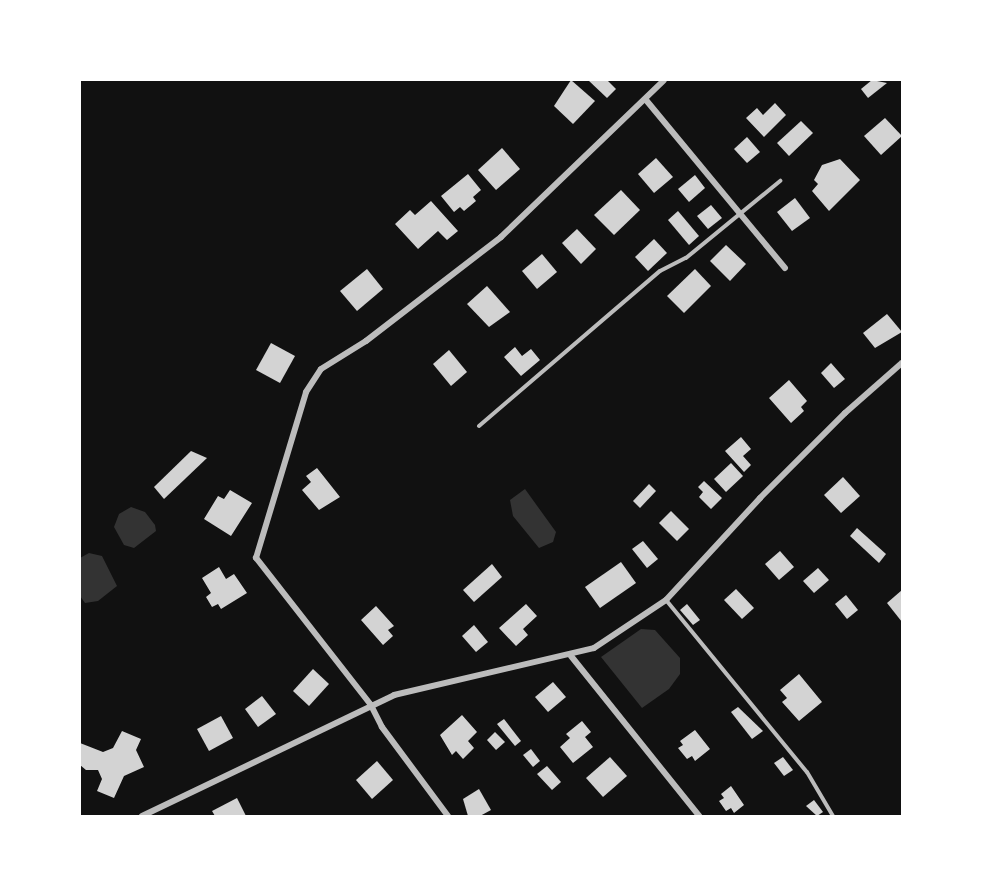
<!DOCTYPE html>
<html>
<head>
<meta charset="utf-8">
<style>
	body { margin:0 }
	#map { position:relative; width:982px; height:896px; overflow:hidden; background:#111; font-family:Barlow,sans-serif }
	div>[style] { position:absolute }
	.water>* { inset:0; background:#333 }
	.building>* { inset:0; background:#d3d3d3 }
	.service>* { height:4px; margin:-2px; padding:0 2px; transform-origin:2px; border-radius:2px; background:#bcbcbc }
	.minor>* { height:6px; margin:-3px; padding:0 3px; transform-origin:3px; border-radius:3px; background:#bcbcbc }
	span { translate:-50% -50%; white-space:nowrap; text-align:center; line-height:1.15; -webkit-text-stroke:6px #fff; paint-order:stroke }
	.frame { position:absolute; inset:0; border:81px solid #fff; pointer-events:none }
</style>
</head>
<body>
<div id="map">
	<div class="water">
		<i style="clip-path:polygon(525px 489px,556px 532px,553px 542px,539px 548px,513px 516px,510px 500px)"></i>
		<i style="clip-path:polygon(131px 507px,145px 512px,155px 525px,156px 531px,134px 548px,124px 545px,114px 527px,119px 514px)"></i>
		<i style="clip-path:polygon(89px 553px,102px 556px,117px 586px,98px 601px,85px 603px,80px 596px,80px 558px)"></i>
		<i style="clip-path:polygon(641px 629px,655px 630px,680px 658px,680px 674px,669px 689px,642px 708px,601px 657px)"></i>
	</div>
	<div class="building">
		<i style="clip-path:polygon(571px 80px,595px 101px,573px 124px,554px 106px)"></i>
		<i style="clip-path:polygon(588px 80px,607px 80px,616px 89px,607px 98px)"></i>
		<i style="clip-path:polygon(872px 80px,887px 83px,868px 98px,861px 89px)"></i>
		<i style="clip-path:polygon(775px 103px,786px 115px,764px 137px,746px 118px,757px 108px,763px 115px)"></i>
		<i style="clip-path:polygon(885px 118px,902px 136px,881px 155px,864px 136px)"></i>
		<i style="clip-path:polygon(801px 121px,813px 133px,789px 156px,777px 143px)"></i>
		<i style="clip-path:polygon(747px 137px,760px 152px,747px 163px,734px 149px)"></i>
		<i style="clip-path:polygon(502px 148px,520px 169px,496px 190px,478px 170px)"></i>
		<i style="clip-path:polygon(656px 158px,673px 177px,654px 193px,638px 174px)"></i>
		<i style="clip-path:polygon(840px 159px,860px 180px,829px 211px,812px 191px,818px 184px,814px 180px,822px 165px)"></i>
		<i style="clip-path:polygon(468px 174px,481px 190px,473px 197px,476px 201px,464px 211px,460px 207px,454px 212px,441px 196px)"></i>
		<i style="clip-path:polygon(695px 175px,705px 188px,689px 202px,678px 189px)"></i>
		<i style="clip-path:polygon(621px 190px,640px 210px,614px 235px,594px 215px)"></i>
		<i style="clip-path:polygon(795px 198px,810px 218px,792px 231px,777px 212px)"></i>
		<i style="clip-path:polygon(431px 201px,458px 231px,447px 240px,438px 231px,418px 249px,395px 224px,410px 210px,415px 215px)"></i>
		<i style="clip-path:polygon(711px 205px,722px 218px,708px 229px,697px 216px)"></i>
		<i style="clip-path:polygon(678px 211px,699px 236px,689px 245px,668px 220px)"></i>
		<i style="clip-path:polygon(577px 229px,596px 249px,581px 264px,562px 243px)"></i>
		<i style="clip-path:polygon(654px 239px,667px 253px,648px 271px,635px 257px)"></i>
		<i style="clip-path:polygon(726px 245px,746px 264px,730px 281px,710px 261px)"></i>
		<i style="clip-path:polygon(542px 254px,557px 272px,537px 289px,522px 271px)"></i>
		<i style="clip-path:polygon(367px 269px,383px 289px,357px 311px,340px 291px)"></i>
		<i style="clip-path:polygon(695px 269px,711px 286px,684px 313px,667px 296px)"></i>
		<i style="clip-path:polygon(487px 286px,510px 312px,489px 327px,467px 304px)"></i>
		<i style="clip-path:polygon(887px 314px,902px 332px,875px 348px,863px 333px)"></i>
		<i style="clip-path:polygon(271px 343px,295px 356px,280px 383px,256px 370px)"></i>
		<i style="clip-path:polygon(515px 347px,522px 356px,531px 349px,540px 360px,521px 376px,504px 357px)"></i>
		<i style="clip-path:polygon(449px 350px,467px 372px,451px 386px,433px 364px)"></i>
		<i style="clip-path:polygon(831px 363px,845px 379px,834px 388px,821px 373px)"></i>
		<i style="clip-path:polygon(789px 380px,807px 401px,801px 407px,804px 411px,791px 423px,769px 398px)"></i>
		<i style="clip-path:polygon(741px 437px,751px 449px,743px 456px,751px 465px,744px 472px,725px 451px)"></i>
		<i style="clip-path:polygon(191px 451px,207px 458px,164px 499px,154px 487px)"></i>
		<i style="clip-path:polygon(731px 463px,743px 476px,726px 492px,714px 479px)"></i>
		<i style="clip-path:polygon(317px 468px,340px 497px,319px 510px,302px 490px,311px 482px,306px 476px)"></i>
		<i style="clip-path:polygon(843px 477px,860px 496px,841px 513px,824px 495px)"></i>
		<i style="clip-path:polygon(704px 481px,722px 498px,711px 509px,699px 497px,703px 492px,698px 487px)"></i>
		<i style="clip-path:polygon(649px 484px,656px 491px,640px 508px,633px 501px)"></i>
		<i style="clip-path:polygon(230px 490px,252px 503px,231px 536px,204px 519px,218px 496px,224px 499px)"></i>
		<i style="clip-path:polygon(671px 511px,689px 529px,677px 541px,659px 523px)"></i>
		<i style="clip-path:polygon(857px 528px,886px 554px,879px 563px,850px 536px)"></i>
		<i style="clip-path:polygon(643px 541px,658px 559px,647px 568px,632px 549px)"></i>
		<i style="clip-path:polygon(780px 551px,794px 567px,779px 580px,765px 564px)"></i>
		<i style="clip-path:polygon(621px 562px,636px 583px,600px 608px,585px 587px)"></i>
		<i style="clip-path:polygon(492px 564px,502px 577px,474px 602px,463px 590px)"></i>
		<i style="clip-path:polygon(219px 567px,226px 579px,234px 574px,247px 593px,221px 609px,218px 604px,212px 607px,206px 597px,211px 593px,202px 578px)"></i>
		<i style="clip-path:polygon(818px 568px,829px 580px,814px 593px,803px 581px)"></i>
		<i style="clip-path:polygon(736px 589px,754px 608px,742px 619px,724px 600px)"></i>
		<i style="clip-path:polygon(902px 590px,902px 622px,887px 603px)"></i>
		<i style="clip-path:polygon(846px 595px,858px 610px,847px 619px,835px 604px)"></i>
		<i style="clip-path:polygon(526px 604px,537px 616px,523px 629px,528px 635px,516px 646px,499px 628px)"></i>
		<i style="clip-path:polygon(687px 604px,700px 620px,693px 625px,680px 610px)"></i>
		<i style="clip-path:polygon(376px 606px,394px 626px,388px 630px,393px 636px,383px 645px,361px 620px)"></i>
		<i style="clip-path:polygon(474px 625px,488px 642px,476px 652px,462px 636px)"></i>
		<i style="clip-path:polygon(313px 669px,329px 684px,309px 706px,293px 691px)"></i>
		<i style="clip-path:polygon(799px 674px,822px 702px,799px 721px,782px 702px,787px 698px,780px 690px)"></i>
		<i style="clip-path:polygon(553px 682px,566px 697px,548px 712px,535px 697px)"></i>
		<i style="clip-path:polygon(262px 696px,276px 714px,258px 727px,245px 709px)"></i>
		<i style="clip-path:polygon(738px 707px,763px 731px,752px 739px,731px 712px)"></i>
		<i style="clip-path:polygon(462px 715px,477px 732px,468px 741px,474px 748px,463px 759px,456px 751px,452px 755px,440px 735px)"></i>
		<i style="clip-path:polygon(221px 716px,233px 738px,209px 751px,197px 729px)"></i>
		<i style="clip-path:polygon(504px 719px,521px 741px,515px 746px,497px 724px)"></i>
		<i style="clip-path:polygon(582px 721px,591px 732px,585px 737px,593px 747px,573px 763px,560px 747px,570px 738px,566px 734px)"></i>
		<i style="clip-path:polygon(695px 730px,710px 749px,695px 761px,692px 756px,687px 759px,678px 748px,683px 745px,680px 741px)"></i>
		<i style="clip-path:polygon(122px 731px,141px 739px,136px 750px,144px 767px,124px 776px,114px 798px,97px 791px,102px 779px,98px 770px,86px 770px,80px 765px,80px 743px,103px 752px,113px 748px)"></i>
		<i style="clip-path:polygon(495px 732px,505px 742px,496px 750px,487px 740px)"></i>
		<i style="clip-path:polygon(531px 749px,540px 761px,533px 767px,523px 755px)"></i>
		<i style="clip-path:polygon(610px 757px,627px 776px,603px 797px,586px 778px)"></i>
		<i style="clip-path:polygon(783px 757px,793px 770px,784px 776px,774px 763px)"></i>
		<i style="clip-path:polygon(377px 761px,393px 780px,372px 799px,356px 780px)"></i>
		<i style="clip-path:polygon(547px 766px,561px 782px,552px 790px,537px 774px)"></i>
		<i style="clip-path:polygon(731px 786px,744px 805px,734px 813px,731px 808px,726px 811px,719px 801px,724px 798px,721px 794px)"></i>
		<i style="clip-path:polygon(479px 789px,491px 810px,480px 816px,468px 816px,463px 799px)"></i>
		<i style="clip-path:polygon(237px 798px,246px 816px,215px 816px,212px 811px)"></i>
		<i style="clip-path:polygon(814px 800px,823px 812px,817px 816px,806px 806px)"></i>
	</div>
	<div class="service">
		<i style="left:479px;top:426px;width:238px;rotate:-40.6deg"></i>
		<i style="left:660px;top:271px;width:29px;rotate:-27deg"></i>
		<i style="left:686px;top:258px;width:122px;rotate:-39.3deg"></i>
		<i style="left:666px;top:600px;width:222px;rotate:50.7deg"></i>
		<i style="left:807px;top:772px;width:51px;rotate:59.4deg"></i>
	</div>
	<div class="minor">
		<i style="left:646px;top:100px;width:218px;rotate:50.4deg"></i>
		<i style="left:571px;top:656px;width:205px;rotate:51.3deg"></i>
		<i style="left:142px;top:816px;width:280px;rotate:-25.6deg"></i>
		<i style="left:394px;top:695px;width:205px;rotate:-13.2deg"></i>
		<i style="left:594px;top:648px;width:87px;rotate:-33.7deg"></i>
		<i style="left:666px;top:600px;width:139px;rotate:-47.3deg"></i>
		<i style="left:760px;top:498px;width:120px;rotate:-45deg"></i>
		<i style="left:845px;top:413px;width:76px;rotate:-41.3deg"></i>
		<i style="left:448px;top:816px;width:111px;rotate:-126.6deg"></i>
		<i style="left:382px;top:727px;width:25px;rotate:-117deg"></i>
		<i style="left:371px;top:705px;width:187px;rotate:-128deg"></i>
		<i style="left:256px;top:558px;width:173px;rotate:-73.2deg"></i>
		<i style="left:306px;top:392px;width:27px;rotate:-57deg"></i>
		<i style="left:321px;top:369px;width:53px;rotate:-31.9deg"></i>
		<i style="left:366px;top:341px;width:170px;rotate:-37.6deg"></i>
		<i style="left:501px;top:237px;width:226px;rotate:-43.9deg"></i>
	</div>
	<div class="frame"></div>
</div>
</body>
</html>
